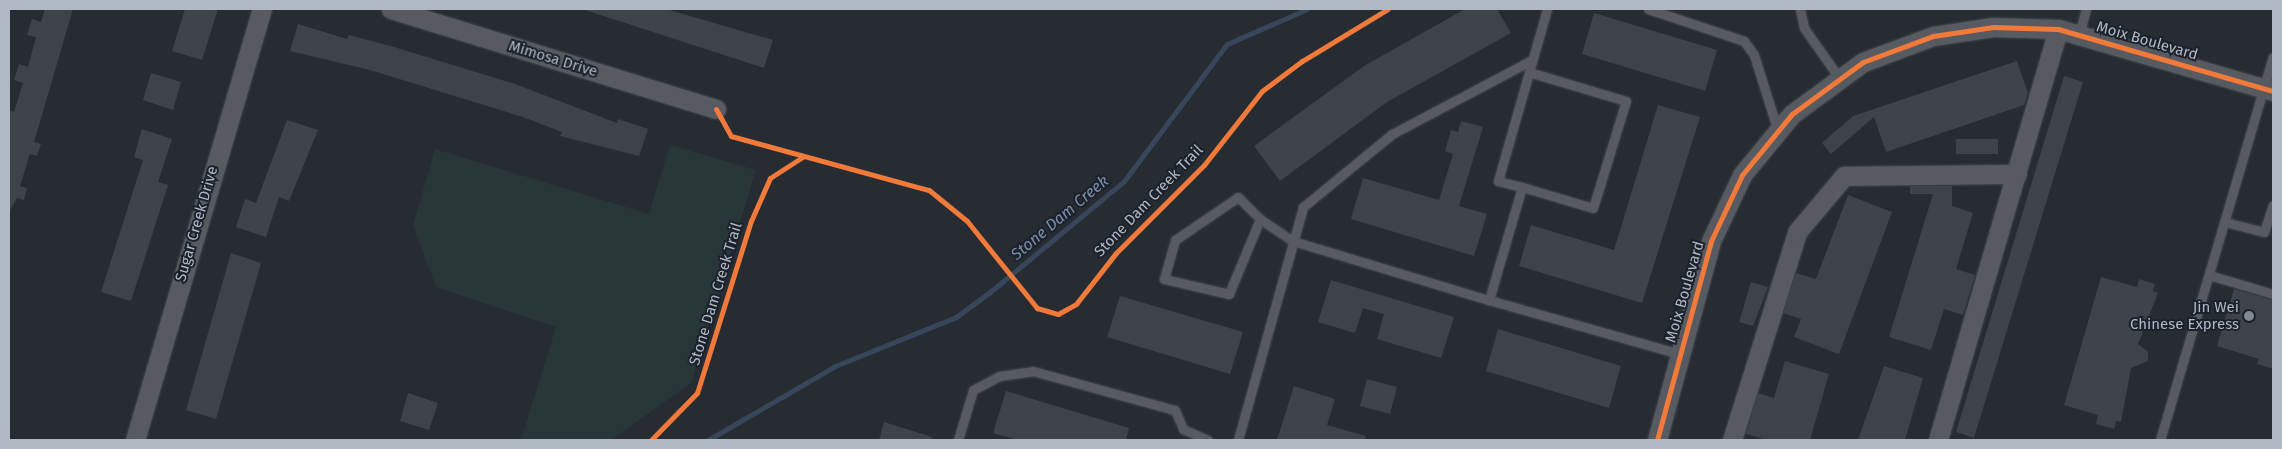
<!DOCTYPE html>
<html>
<head>
<meta charset="utf-8">
<style>
	body { margin:0 }
	#map { position:relative; width:2282px; height:449px; overflow:hidden; background:#262c32; font-family:"Fira Sans",sans-serif }
	div>[style] { position:absolute }
	.green>* { inset:0; background:#273738 }
	.stream>* { height:5px; margin:-2.5px; padding:0 2.5px; transform-origin:2.5px; border-radius:2.5px; background:#37465b }
	.building>* { inset:0; background:#3e4349 }
	.roads { filter:drop-shadow(0 0 1px #44484d) drop-shadow(0 0 1px #44484d) }
	.lane>* { height:9px; margin:-4.5px; padding:0 4.5px; transform-origin:4.5px; border-radius:4.5px; background:#575a60 }
	.street>* { height:19px; margin:-9.5px; padding:0 9.5px; transform-origin:9.5px; border-radius:9.5px; background:#575a60 }
	.cycleway>* { height:5px; margin:-2.5px; padding:0 2.5px; transform-origin:2.5px; border-radius:2.5px; background:#f17a3a }
	.dots>* { width:14px; height:14px; translate:-50% -50%; box-sizing:border-box; border:2px solid #1b222b; border-radius:50% }
	span { translate:-50% -50%; white-space:nowrap; text-align:center; line-height:1.15; -webkit-text-stroke:4px #1b222b; paint-order:stroke }
	.street-label { font-size:15px; color:#b0b8c3 }
	.poi-label { font-size:15px; color:#b0b8c3 }
	.right { translate:-100% -50%; text-align:right }
	.water-label { font-size:16px; color:#7b8faa; font-style:italic }
	.frame { position:absolute; inset:0; border:10px solid #b0b8c3; pointer-events:none }
</style>
</head>
<body>
<div id="map">
	<div class="green">
		<i style="clip-path:polygon(670px 145px,756px 170px,691px 383px,611px 440px,521px 440px,556px 327px,436px 287px,413px 225px,435px 149px,649px 214px)"></i>
	</div>
	<div class="stream">
		<i style="left:708px;top:440px;width:147px;rotate:-30.2deg"></i>
		<i style="left:835px;top:366px;width:131px;rotate:-22deg"></i>
		<i style="left:956px;top:317px;width:42px;rotate:-36.3deg"></i>
		<i style="left:990px;top:292px;width:174px;rotate:-39.6deg"></i>
		<i style="left:1124px;top:181px;width:171px;rotate:-53.1deg"></i>
		<i style="left:1227px;top:44px;width:87px;rotate:-23.6deg"></i>
	</div>
	<div class="building">
		<i style="clip-path:polygon(45px 9px,73px 9px,34px 142px,41px 144px,37px 156px,30px 154px,20px 186px,27px 188px,24px 200px,17px 198px,9px 212px,9px 110px,14px 112px,23px 83px,14px 80px,19px 64px,28px 67px,36px 37px,27px 35px,32px 19px,41px 22px)"></i>
		<i style="clip-path:polygon(185px 9px,218px 9px,202px 60px,172px 51px)"></i>
		<i style="clip-path:polygon(582px 9px,666px 9px,773px 40px,764px 68px)"></i>
		<i style="clip-path:polygon(1465px 9px,1497px 9px,1511px 33px,1387px 102px,1280px 181px,1254px 146px,1364px 66px)"></i>
		<i style="clip-path:polygon(1594px 13px,1717px 50px,1705px 91px,1582px 54px)"></i>
		<i style="clip-path:polygon(298px 24px,347px 39px,349px 35px,394px 47px,515px 84px,617px 123px,618px 119px,648px 129px,639px 156px,560px 136px,562px 132px,523px 117px,370px 70px,290px 51px)"></i>
		<i style="clip-path:polygon(2017px 61px,2028px 93px,2024px 105px,1886px 152px,1874px 117px,1831px 154px,1822px 143px,1853px 116px)"></i>
		<i style="clip-path:polygon(151px 73px,181px 82px,173px 110px,143px 100px)"></i>
		<i style="clip-path:polygon(2064px 76px,2083px 82px,1974px 438px,1956px 432px)"></i>
		<i style="clip-path:polygon(1658px 105px,1700px 117px,1642px 303px,1519px 266px,1531px 225px,1614px 250px)"></i>
		<i style="clip-path:polygon(287px 120px,318px 130px,289px 201px,279px 197px,266px 237px,236px 227px,245px 199px,256px 203px)"></i>
		<i style="clip-path:polygon(1461px 121px,1483px 127px,1459px 206px,1487px 214px,1474px 256px,1351px 219px,1363px 178px,1439px 200px,1453px 154px,1445px 151px,1451px 130px,1458px 132px)"></i>
		<i style="clip-path:polygon(142px 129px,172px 139px,158px 182px,168px 185px,131px 301px,101px 292px,143px 160px,134px 157px)"></i>
		<i style="clip-path:polygon(1956px 139px,1998px 139px,1998px 154px,1956px 154px)"></i>
		<i style="clip-path:polygon(1910px 186px,1952px 186px,1952px 206px,1973px 213px,1956px 269px,1975px 275px,1963px 315px,1944px 309px,1931px 350px,1889px 337px,1933px 194px,1910px 194px)"></i>
		<i style="clip-path:polygon(1848px 195px,1892px 212px,1839px 354px,1794px 337px,1801px 319px,1783px 313px,1796px 273px,1816px 279px)"></i>
		<i style="clip-path:polygon(231px 253px,261px 263px,216px 419px,186px 410px)"></i>
		<i style="clip-path:polygon(2101px 277px,2137px 287px,2139px 279px,2155px 284px,2153px 291px,2158px 293px,2138px 344px,2148px 352px,2148px 361px,2131px 368px,2121px 422px,2116px 421px,2114px 429px,2096px 424px,2098px 415px,2064px 405px)"></i>
		<i style="clip-path:polygon(1331px 280px,1454px 317px,1441px 358px,1377px 339px,1384px 314px,1363px 308px,1355px 333px,1318px 322px)"></i>
		<i style="clip-path:polygon(1751px 282px,1768px 287px,1753px 326px,1739px 322px)"></i>
		<i style="clip-path:polygon(2234px 289px,2273px 300px,2273px 369px,2257px 364px,2259px 359px,2217px 346px)"></i>
		<i style="clip-path:polygon(1120px 296px,1243px 332px,1230px 374px,1107px 337px)"></i>
		<i style="clip-path:polygon(1498px 329px,1621px 366px,1609px 408px,1486px 371px)"></i>
		<i style="clip-path:polygon(1785px 361px,1829px 374px,1810px 440px,1767px 440px,1746px 434px,1758px 393px,1774px 398px)"></i>
		<i style="clip-path:polygon(1884px 366px,1923px 378px,1905px 440px,1858px 440px)"></i>
		<i style="clip-path:polygon(1367px 379px,1397px 387px,1390px 414px,1360px 406px)"></i>
		<i style="clip-path:polygon(1294px 386px,1335px 399px,1327px 425px,1366px 436px,1365px 440px,1277px 440px)"></i>
		<i style="clip-path:polygon(1006px 391px,1129px 428px,1126px 440px,1018px 440px,993px 433px)"></i>
		<i style="clip-path:polygon(408px 393px,438px 403px,429px 430px,400px 421px)"></i>
		<i style="clip-path:polygon(884px 422px,932px 437px,931px 440px,879px 440px)"></i>
	</div>
	<div class="roads">
		<div class="lane">
			<i style="left:1547px;top:9px;width:179px;rotate:105.9deg"></i>
			<i style="left:1498px;top:181px;width:25px;rotate:14deg"></i>
			<i style="left:1522px;top:187px;width:118px;rotate:106.3deg"></i>
			<i style="left:1489px;top:300px;width:198px;rotate:15.8deg"></i>
			<i style="left:1648px;top:9px;width:101px;rotate:18.4deg"></i>
			<i style="left:1744px;top:41px;width:17px;rotate:54deg"></i>
			<i style="left:1754px;top:55px;width:80px;rotate:72.5deg"></i>
			<i style="left:1800px;top:9px;width:19px;rotate:78deg"></i>
			<i style="left:1804px;top:28px;width:62px;rotate:54.8deg"></i>
			<i style="left:2079px;top:35px;width:27px;rotate:-75deg"></i>
			<i style="left:1522px;top:187px;width:74px;rotate:16.5deg"></i>
			<i style="left:1593px;top:208px;width:112px;rotate:-72.9deg"></i>
			<i style="left:1626px;top:101px;width:101px;rotate:-163.4deg"></i>
			<i style="left:1260px;top:219px;width:81px;rotate:112.5deg"></i>
			<i style="left:1229px;top:294px;width:67px;rotate:-167deg"></i>
			<i style="left:1164px;top:279px;width:41px;rotate:-74.2deg"></i>
			<i style="left:1175px;top:240px;width:76px;rotate:-34.3deg"></i>
			<i style="left:1238px;top:197px;width:31px;rotate:45deg"></i>
			<i style="left:1260px;top:219px;width:40px;rotate:34deg"></i>
			<i style="left:1293px;top:241px;width:205px;rotate:16.8deg"></i>
			<i style="left:2225px;top:222px;width:40px;rotate:14.4deg"></i>
			<i style="left:2264px;top:232px;width:28px;rotate:-72deg"></i>
			<i style="left:2209px;top:275px;width:67px;rotate:16.5deg"></i>
			<i style="left:958px;top:440px;width:52px;rotate:-73.3deg"></i>
			<i style="left:973px;top:390px;width:30px;rotate:-28deg"></i>
			<i style="left:999px;top:376px;width:34px;rotate:-8deg"></i>
			<i style="left:1033px;top:371px;width:147px;rotate:15.4deg"></i>
			<i style="left:1175px;top:410px;width:21px;rotate:67deg"></i>
			<i style="left:1183px;top:429px;width:27px;rotate:24deg"></i>
			<i style="left:1238px;top:440px;width:242px;rotate:-74.4deg"></i>
			<i style="left:1303px;top:207px;width:115px;rotate:-39.4deg"></i>
			<i style="left:1392px;top:134px;width:158px;rotate:-27.9deg"></i>
			<i style="left:2160px;top:440px;width:399px;rotate:-73.6deg"></i>
		</div>
		<div class="street">
			<i style="left:391px;top:9px;width:340px;rotate:17.1deg"></i>
			<i style="left:135px;top:440px;width:449px;rotate:-73.6deg"></i>
			<i style="left:1657px;top:440px;width:206px;rotate:-74.8deg"></i>
			<i style="left:1711px;top:241px;width:73px;rotate:-64.8deg"></i>
			<i style="left:1742px;top:175px;width:79px;rotate:-50.7deg"></i>
			<i style="left:1792px;top:114px;width:88px;rotate:-36.2deg"></i>
			<i style="left:1863px;top:62px;width:75px;rotate:-20.4deg"></i>
			<i style="left:1933px;top:36px;width:61px;rotate:-8.5deg"></i>
			<i style="left:1993px;top:27px;width:65px;rotate:1.8deg"></i>
			<i style="left:2058px;top:29px;width:224px;rotate:16.1deg"></i>
			<i style="left:1732px;top:440px;width:218px;rotate:-72.6deg"></i>
			<i style="left:1797px;top:232px;width:73px;rotate:-50deg"></i>
			<i style="left:1844px;top:176px;width:173px;rotate:-0.7deg"></i>
			<i style="left:1938px;top:440px;width:428px;rotate:-73.7deg"></i>
		</div>
	</div>
	<div class="cycleway">
		<i style="left:716px;top:109px;width:31px;rotate:61deg"></i>
		<i style="left:731px;top:136px;width:205px;rotate:15.3deg"></i>
		<i style="left:929px;top:190px;width:49px;rotate:39.2deg"></i>
		<i style="left:967px;top:221px;width:112px;rotate:51.2deg"></i>
		<i style="left:1037px;top:308px;width:22px;rotate:16deg"></i>
		<i style="left:1058px;top:314px;width:21px;rotate:-29deg"></i>
		<i style="left:1076px;top:304px;width:65px;rotate:-51.9deg"></i>
		<i style="left:1116px;top:253px;width:124px;rotate:-45deg"></i>
		<i style="left:1204px;top:165px;width:94px;rotate:-51.9deg"></i>
		<i style="left:1262px;top:91px;width:50px;rotate:-36.9deg"></i>
		<i style="left:1302px;top:61px;width:100px;rotate:-31.2deg"></i>
		<i style="left:651px;top:440px;width:66px;rotate:-45.6deg"></i>
		<i style="left:697px;top:393px;width:180px;rotate:-72.6deg"></i>
		<i style="left:751px;top:221px;width:47px;rotate:-66.2deg"></i>
		<i style="left:770px;top:178px;width:40px;rotate:-32.9deg"></i>
		<i style="left:1657px;top:440px;width:206px;rotate:-74.8deg"></i>
		<i style="left:1711px;top:241px;width:73px;rotate:-64.8deg"></i>
		<i style="left:1742px;top:175px;width:79px;rotate:-50.7deg"></i>
		<i style="left:1792px;top:114px;width:88px;rotate:-36.2deg"></i>
		<i style="left:1863px;top:62px;width:75px;rotate:-20.4deg"></i>
		<i style="left:1933px;top:36px;width:61px;rotate:-8.5deg"></i>
		<i style="left:1993px;top:27px;width:65px;rotate:1.8deg"></i>
		<i style="left:2058px;top:29px;width:224px;rotate:16.1deg"></i>
	</div>
	<div class="dots">
		<i style="left:2249px;top:316px;background:#808790"></i>
	</div>
	<div class="street-label">
		<span style="left:2147px;top:41px;rotate:16deg">Moix Boulevard</span>
		<span style="left:553px;top:59px;rotate:17deg">Mimosa Drive</span>
		<span style="left:1149px;top:201px;rotate:-46deg">Stone Dam Creek Trail</span>
		<span style="left:197px;top:224px;rotate:-74deg">Sugar Creek Drive</span>
		<span style="left:1685px;top:292px;rotate:-74deg">Moix Boulevard</span>
		<span style="left:716px;top:294px;rotate:-73deg">Stone Dam Creek Trail</span>
	</div>
	<div class="poi-label">
		<span class="right" style="left:2239px;top:316px">Jin Wei<br>Chinese Express</span>
	</div>
	<div class="water-label">
		<span style="left:1060px;top:218px;rotate:-40deg">Stone Dam Creek</span>
	</div>
	<div class="frame"></div>
</div>
</body>
</html>
